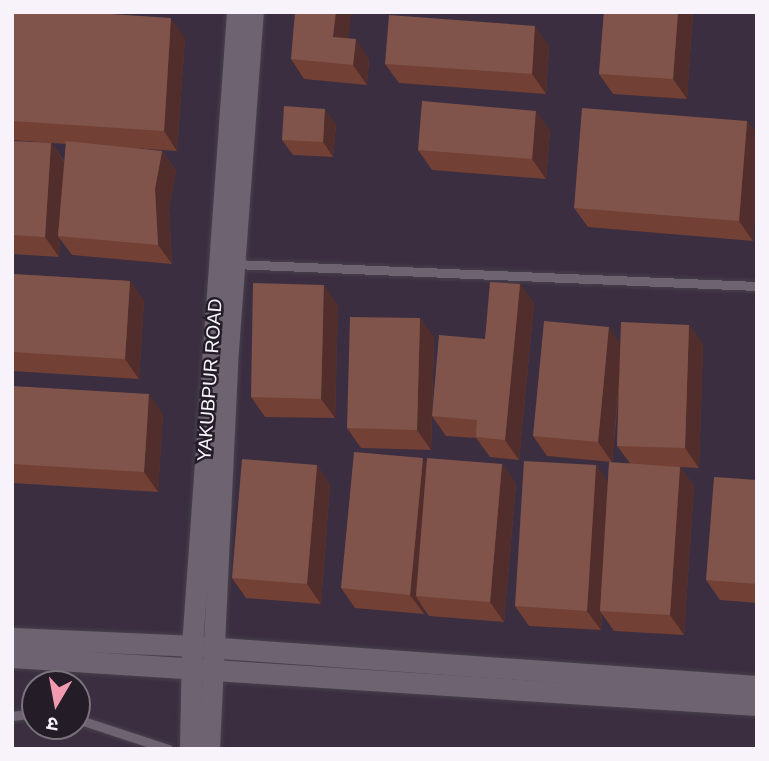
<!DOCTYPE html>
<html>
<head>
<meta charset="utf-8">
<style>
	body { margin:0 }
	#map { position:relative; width:769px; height:761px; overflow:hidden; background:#2e2632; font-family:Helvetica,"Noto Sans Devanagari",sans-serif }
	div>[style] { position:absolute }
	.built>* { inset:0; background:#3a2e40 }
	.roads { filter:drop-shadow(0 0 2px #48414c) drop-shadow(0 0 2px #48414c) }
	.service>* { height:9px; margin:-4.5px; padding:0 4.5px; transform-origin:4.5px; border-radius:4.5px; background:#6d6371 }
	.tertiary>* { height:21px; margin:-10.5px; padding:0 10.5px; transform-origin:10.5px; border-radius:10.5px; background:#6d6371 }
	.wall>* { inset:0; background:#724035 }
	.shaded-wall>* { inset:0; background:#512e2b }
	.building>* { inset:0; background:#80544a }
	span { translate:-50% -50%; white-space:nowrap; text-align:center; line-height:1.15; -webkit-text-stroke:5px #241d28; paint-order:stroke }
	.street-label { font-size:19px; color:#f8f3fb }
	.frame { position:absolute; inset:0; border:14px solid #f8f3fb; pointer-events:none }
	.north { position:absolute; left:21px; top:670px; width:70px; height:70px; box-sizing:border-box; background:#241d28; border:2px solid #79737c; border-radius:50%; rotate:190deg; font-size:19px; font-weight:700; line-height:28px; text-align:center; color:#f8f3fb }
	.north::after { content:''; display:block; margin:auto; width:24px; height:32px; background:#f19ab1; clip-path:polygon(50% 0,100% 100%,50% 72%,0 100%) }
</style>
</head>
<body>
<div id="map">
	<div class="built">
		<i style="clip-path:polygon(evenodd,12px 12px,757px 12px,757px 749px,12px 749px,12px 12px,35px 684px,77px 684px,77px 726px,35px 726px,35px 684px)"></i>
	</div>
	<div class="roads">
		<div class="service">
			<i style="left:234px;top:264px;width:523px;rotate:2.41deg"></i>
			<i style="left:12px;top:716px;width:23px;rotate:-7deg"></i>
			<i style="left:77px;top:719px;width:96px;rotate:18.2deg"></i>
		</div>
		<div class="tertiary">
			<i style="left:12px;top:638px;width:180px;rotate:2.5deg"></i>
			<i style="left:192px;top:646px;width:566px;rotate:4.05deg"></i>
			<i style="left:12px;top:657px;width:747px;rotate:3.69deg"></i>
			<i style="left:190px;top:749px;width:103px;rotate:-88.9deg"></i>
			<i style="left:192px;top:646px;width:636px;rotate:-85.94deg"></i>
			<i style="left:209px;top:749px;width:399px;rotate:-87.3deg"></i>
			<i style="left:228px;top:350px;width:339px;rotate:-85.8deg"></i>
		</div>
	</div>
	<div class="wall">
		<i style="clip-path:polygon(12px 12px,185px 38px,177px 151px,132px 148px,162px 151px,176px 171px,169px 209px,172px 264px,72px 255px,60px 239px,59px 257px,12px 254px,12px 141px,51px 143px,65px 162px,66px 144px,12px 140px)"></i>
		<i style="clip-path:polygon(604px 12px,693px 12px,687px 99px,613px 94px,599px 74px)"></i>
		<i style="clip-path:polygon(349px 39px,369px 59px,367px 85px,304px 79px,291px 59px)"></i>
		<i style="clip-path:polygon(549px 46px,546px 94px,399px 83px,385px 64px)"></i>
		<i style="clip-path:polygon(747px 121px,757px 135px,757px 193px,753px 241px,588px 227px,574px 208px)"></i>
		<i style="clip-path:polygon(336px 124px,333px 157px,293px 155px,282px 140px)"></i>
		<i style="clip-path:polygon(550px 130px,546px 179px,432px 170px,418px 150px)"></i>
		<i style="clip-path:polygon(12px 274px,130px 281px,144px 301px,139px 379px,12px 371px)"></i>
		<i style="clip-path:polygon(520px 284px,534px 304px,519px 460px,490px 457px,476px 438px,446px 436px,432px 416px,431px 450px,361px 448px,347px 428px,420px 318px,434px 338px,432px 415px,485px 339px)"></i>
		<i style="clip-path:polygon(338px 305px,335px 418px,265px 417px,251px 397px)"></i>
		<i style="clip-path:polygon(689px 325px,703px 345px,699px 468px,680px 467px,694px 486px,684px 635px,614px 631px,602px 614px,601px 630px,529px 626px,515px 606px,596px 465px,608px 483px,630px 463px,617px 446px,620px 379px,612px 462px,547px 456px,533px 436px,621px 345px)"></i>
		<i style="clip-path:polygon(12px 386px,163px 414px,158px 492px,12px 483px)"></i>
		<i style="clip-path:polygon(427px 464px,502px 464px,516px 484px,504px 622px,429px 616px,424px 609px,424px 614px,355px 608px,341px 588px)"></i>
		<i style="clip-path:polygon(317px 465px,330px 485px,321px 604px,246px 598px,232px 578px)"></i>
		<i style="clip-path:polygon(757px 480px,757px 603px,720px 600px,706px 580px)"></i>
	</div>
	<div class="shaded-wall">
		<i style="clip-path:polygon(336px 12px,351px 12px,347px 57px,333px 37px)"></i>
		<i style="clip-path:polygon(678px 12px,693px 12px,687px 99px,673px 79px)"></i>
		<i style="clip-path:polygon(171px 18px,185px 38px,177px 151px,164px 131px)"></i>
		<i style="clip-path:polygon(535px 26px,549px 46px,546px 94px,532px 74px)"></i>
		<i style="clip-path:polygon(356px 39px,369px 59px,367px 85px,353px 65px)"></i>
		<i style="clip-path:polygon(325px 109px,336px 124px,333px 157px,323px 142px)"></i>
		<i style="clip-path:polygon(536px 111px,550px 130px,546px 179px,532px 159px)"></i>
		<i style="clip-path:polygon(747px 121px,757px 135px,757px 193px,753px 241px,739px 221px)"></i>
		<i style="clip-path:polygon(51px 143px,65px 163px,58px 236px,60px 239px,59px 257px,45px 237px)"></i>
		<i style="clip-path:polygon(162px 151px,176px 171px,169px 209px,172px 264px,158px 245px,155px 189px)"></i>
		<i style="clip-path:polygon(130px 281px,144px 301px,139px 379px,125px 359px)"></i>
		<i style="clip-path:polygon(520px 284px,534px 304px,519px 460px,505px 440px)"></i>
		<i style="clip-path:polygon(324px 285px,338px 305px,335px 418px,321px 399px)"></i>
		<i style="clip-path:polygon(420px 318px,434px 338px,431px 450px,417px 430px)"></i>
		<i style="clip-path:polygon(689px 325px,703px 345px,699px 468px,685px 448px)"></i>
		<i style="clip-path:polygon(609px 327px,622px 347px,612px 462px,598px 442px)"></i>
		<i style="clip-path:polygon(149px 394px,163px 414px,158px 492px,144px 472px)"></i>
		<i style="clip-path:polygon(423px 458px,437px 478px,416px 596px,424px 609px,424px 614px,410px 595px)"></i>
		<i style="clip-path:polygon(502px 464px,516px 484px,504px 622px,490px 602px)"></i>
		<i style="clip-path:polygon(317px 465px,330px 485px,321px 604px,307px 584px)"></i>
		<i style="clip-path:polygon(596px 465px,610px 485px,600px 611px,602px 614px,601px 630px,587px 611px)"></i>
		<i style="clip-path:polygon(680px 467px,694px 486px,684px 635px,670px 615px)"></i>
	</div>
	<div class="building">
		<i style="clip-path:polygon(12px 12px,81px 12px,171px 18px,164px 131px,12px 121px)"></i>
		<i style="clip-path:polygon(295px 12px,336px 12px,333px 37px,356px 39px,353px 65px,291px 59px)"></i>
		<i style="clip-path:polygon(604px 12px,678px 12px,673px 79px,599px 74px)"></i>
		<i style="clip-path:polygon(389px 15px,535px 26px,532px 74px,385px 64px)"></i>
		<i style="clip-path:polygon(422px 101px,536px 111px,532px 159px,418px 150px)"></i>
		<i style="clip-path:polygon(284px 106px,325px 109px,323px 142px,282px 140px)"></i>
		<i style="clip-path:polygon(582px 108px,747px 121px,739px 221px,574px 208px)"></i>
		<i style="clip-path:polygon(12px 141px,51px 143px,45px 237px,12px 235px)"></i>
		<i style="clip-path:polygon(66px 141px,162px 151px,155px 189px,158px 245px,58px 236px)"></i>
		<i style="clip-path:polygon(12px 274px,130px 281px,125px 359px,12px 352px)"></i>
		<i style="clip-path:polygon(490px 282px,520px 284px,505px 440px,476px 437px,477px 420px,432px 416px,439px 335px,485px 339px)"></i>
		<i style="clip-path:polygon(253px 283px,324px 285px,321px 399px,251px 397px)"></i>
		<i style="clip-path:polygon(350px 317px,420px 318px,417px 430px,347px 428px)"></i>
		<i style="clip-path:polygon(544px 321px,609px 327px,598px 442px,533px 436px)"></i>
		<i style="clip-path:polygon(621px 322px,689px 325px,685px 448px,617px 446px)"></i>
		<i style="clip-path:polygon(12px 386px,149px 394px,144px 472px,12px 464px)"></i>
		<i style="clip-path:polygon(354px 452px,423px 458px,410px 595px,341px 588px)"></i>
		<i style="clip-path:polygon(427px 458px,502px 464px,490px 602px,416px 596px)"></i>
		<i style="clip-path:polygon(242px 459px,317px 465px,307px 584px,232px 578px)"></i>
		<i style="clip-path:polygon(524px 461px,596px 465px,587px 611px,515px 606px)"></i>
		<i style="clip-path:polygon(609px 462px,680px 467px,670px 615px,600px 611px)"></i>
		<i style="clip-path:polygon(714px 477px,757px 480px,757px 584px,706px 580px)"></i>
	</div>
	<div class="street-label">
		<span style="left:210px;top:380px;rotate:-86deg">YAKUBPUR ROAD</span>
	</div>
	<div class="frame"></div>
	<div class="north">उ</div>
</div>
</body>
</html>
